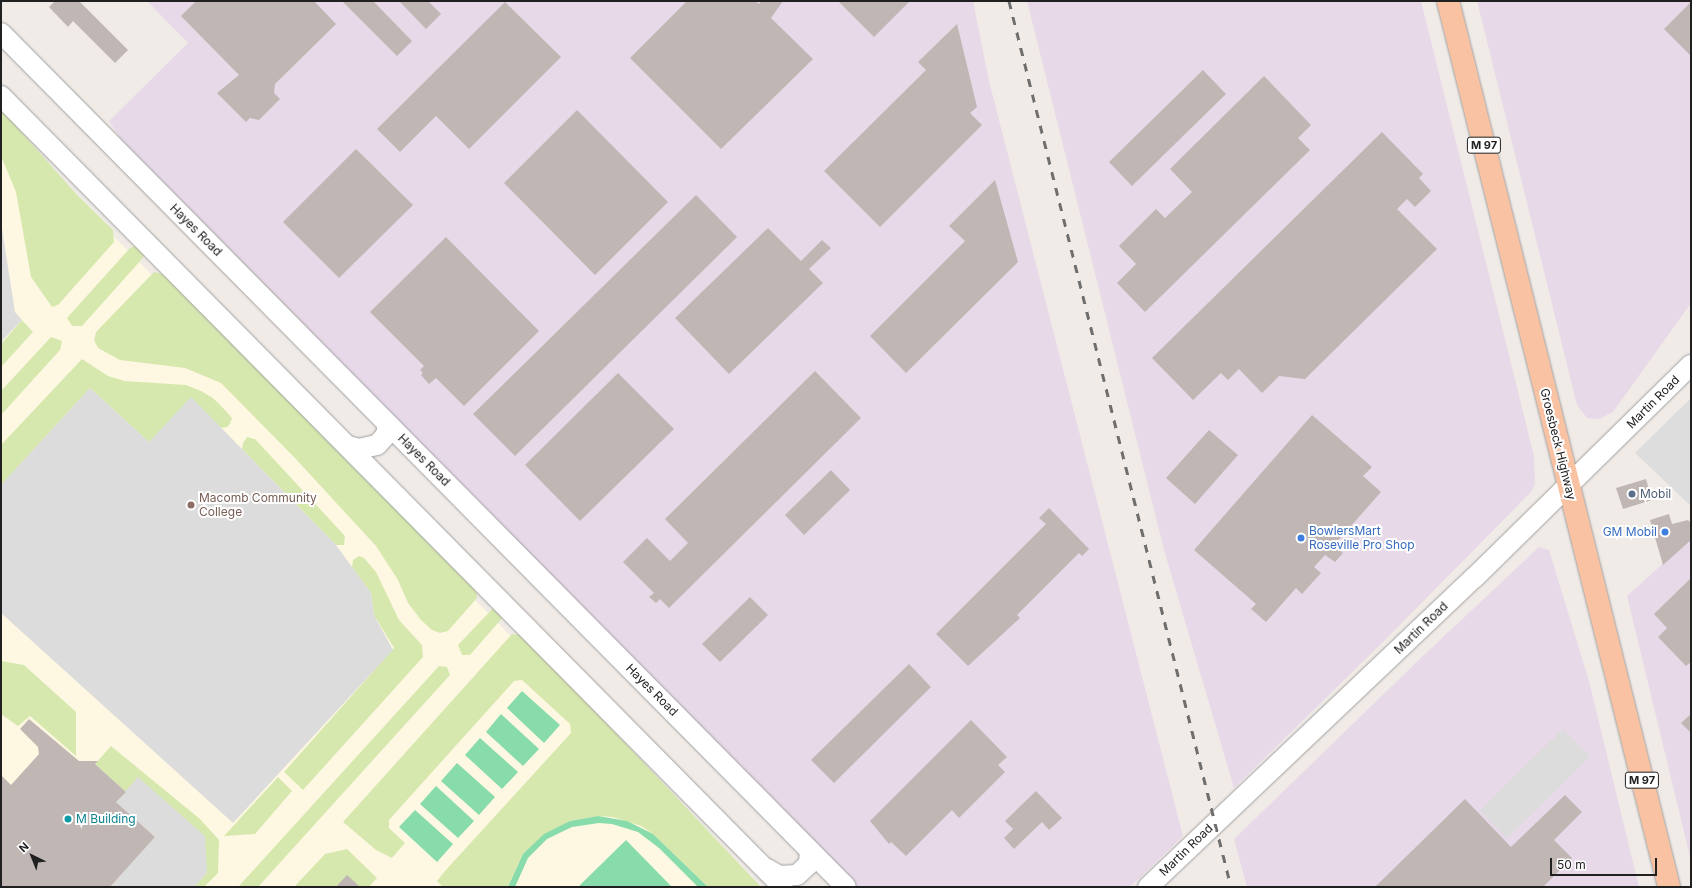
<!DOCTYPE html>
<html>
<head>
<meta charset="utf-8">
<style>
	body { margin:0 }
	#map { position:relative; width:1692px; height:888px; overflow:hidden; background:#f0ebe7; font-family:Inter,sans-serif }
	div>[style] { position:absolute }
	.residential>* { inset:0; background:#dedddd }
	.industrial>* { inset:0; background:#e8d9e9 }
	.education>* { inset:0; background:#fef8e2 }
	.grass>* { inset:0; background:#d7e8af }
	.pitch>* { inset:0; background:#88dbaa }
	.parking>* { inset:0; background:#dcdcdc }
	.building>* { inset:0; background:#c0b6b3 }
	.roads { filter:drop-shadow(0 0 1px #a1a1a1) drop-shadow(0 0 1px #a1a1a1) }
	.tertiary>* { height:20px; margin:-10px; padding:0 10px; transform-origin:10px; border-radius:10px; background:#fff }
	.primary>* { height:22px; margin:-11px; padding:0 11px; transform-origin:11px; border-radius:11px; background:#f8c2a3 }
	.rail>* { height:3px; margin-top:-1.5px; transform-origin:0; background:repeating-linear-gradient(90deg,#6e6e6e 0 8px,transparent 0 16px) }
	.dots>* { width:11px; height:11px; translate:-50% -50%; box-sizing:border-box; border:2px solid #fff; border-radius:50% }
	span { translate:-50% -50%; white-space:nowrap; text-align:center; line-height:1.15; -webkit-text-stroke:4px #fff; paint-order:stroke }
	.shield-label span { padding:1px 3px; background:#fff; border:1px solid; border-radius:3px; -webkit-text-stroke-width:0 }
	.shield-label { font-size:11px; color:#202020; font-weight:700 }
	.street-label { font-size:12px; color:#202020 }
	.service-label { font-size:12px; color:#4e5e75 }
	.left { translate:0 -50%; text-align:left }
	.education-label { font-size:12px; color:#785e54 }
	.shop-label { font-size:12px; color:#366cbe }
	.right { translate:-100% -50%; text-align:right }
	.culture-label { font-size:12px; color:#0d838f }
	.frame { position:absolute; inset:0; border:2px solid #202020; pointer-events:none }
	.north { position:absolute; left:12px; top:836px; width:40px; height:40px; -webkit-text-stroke:3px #fff; paint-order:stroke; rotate:317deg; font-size:11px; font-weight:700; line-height:16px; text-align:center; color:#202020 }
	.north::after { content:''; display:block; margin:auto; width:14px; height:18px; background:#202020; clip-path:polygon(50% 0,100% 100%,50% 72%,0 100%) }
	.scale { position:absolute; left:1550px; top:858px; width:107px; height:18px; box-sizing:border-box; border:2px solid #202020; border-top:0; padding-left:5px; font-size:12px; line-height:14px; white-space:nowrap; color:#202020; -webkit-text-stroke:3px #fff; paint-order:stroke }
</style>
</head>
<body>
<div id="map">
	<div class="residential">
		<i style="clip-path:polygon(1691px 398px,1691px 506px,1635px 453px)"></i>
	</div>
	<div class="industrial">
		<i style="clip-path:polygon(147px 1px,973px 1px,989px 81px,1183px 836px,1130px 887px,858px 887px,125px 145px,109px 121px,188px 43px)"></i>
		<i style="clip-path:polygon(1027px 1px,1421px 1px,1534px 456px,1535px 484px,1531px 492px,1384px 641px,1234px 788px,1164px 550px)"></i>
		<i style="clip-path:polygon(1477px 1px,1691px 1px,1691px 303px,1613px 412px,1599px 419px,1587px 418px,1577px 405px)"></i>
		<i style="clip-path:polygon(1691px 538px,1691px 861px,1627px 596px)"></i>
		<i style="clip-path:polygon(1539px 547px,1549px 550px,1589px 681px,1639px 887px,1247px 887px,1234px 839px,1425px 654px)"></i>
	</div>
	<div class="education">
		<i style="clip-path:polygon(1px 123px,760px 887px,1px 887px)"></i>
	</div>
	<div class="grass">
		<i style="clip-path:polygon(1px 109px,77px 195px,113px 230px,114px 242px,58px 305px,52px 307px,31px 277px,16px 192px,1px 156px)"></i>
		<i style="clip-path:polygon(137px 245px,144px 255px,142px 259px,82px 326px,72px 326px,67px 318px,130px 248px)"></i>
		<i style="clip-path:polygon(154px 272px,167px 275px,476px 586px,477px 598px,448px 631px,440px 633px,432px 630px,421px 620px,408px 603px,398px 580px,376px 546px,294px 457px,221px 383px,185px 368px,120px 360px,98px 348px,94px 340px,96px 332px)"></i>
		<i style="clip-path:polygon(22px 320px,33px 332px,1px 367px,1px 344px)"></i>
		<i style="clip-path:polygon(51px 337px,62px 341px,60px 350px,1px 415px,1px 391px)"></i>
		<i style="clip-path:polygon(82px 359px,108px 376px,125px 381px,186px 385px,201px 391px,213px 398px,225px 410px,232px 418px,230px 424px,227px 427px,221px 428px,191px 398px,149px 442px,90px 388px,1px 485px,1px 445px)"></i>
		<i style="clip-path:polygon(247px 437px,255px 439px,345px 536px,344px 545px,336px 545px,242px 449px,243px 443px)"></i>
		<i style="clip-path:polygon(359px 556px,364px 558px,376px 572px,399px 620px,422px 645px,423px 657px,303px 790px,284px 772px,394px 648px,374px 615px,371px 593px,352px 567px,353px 560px)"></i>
		<i style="clip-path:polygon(495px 606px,504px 616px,470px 655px,462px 655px,458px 645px)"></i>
		<i style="clip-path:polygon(512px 634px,523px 635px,530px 642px,761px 887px,708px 887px,653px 834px,641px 826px,613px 817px,598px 816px,570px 821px,523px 854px,508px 887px,443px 887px,437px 881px,445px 871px,571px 733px,570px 724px,522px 680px,514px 681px,389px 820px,389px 828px,405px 843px,392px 858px,376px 850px,343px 822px)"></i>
		<i style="clip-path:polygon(1px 661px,24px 665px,76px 712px,76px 756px,30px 716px,18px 726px,1px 714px)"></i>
		<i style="clip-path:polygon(439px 666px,447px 667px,450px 675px,258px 887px,238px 887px)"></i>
		<i style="clip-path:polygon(111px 746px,200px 819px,219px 840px,218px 873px,204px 887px,194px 887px,207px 873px,138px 777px,126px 792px,95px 764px)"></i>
		<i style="clip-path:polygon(278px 777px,292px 791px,255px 834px,224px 836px)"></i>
		<i style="clip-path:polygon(347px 849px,377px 878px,369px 887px,294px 887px,325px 854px)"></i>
	</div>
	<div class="pitch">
		<i style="clip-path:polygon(522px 691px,560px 725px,544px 743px,507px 708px)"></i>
		<i style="clip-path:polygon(501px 714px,539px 749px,523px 766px,486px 732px)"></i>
		<i style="clip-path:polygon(480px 738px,518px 772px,502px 789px,465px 755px)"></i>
		<i style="clip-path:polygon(457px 763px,495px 797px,479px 815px,441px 781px)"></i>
		<i style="clip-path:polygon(436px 786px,474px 821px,458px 838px,420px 804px)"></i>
		<i style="clip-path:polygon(415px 810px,453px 844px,437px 862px,399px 827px)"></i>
		<i style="clip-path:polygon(598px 816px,627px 821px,653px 834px,708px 887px,698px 887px,659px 848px,638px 832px,612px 824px,599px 823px,572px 827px,547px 839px,528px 858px,515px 887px,508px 887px,523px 854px,544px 834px,570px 821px)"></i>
		<i style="clip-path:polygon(626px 840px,672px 887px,578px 887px)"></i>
	</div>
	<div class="parking">
		<i style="clip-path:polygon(1px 222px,15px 312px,22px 320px,1px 342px)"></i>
		<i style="clip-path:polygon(90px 388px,149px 442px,191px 397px,336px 545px,371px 593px,374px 615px,393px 650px,233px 823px,1px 613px,1px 485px)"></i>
		<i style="clip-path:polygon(1563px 729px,1590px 757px,1507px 838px,1479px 811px)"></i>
		<i style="clip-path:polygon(138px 777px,205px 836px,207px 873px,194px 887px,110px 887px,155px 837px,116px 802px)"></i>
	</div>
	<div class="building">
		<i style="clip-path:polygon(55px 1px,79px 1px,128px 50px,115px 63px,73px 21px,68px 27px,49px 7px)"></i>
		<i style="clip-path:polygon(196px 1px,314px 1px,336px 24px,275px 84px,274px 93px,280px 99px,259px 120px,250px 118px,246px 122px,217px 93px,239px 75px,181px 16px)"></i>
		<i style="clip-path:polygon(342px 1px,373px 1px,412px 41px,397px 56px)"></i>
		<i style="clip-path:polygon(399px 1px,428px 1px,441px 14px,426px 29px)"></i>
		<i style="clip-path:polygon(687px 1px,755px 1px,759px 4px,761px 1px,783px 1px,771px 18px,813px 59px,721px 149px,630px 58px)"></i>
		<i style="clip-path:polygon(838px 1px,910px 1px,874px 37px)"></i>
		<i style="clip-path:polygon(505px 2px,561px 57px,469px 149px,436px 116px,400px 152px,377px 129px)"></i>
		<i style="clip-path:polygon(1691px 2px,1691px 56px,1664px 29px)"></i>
		<i style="clip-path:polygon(957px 24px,977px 107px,970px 113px,982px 125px,880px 227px,824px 171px,926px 70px,918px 62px)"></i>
		<i style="clip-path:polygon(1203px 70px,1226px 94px,1132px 186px,1109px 162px)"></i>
		<i style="clip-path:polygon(1264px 76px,1311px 125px,1298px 138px,1310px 150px,1145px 312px,1117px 283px,1136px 264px,1119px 246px,1156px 209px,1165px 218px,1192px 192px,1170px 169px)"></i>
		<i style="clip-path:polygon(577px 110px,668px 202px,595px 275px,504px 183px)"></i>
		<i style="clip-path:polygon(1382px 132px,1423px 174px,1419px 178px,1431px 191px,1415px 207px,1407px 199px,1397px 209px,1437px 249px,1305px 379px,1279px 376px,1262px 393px,1239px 369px,1228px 380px,1221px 373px,1193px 400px,1152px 358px)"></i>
		<i style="clip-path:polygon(356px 149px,413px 205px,339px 278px,283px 222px)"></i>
		<i style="clip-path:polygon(995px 180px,1018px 262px,906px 373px,870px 336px,965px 241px,949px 226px)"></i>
		<i style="clip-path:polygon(696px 195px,737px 237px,515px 456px,473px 414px)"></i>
		<i style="clip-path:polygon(768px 228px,801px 261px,822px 240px,831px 248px,809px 269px,823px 283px,729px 374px,675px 318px)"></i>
		<i style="clip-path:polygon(446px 237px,539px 331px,464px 406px,436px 378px,429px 384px,421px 375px,423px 373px,420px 370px,424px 366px,370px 312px)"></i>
		<i style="clip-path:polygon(815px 371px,861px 418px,669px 608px,660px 599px,656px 603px,649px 597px,654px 593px,623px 562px,647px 538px,670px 561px,688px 543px,665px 519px)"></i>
		<i style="clip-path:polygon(618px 373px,674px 429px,580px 521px,525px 465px)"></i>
		<i style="clip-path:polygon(1312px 415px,1372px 467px,1363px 476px,1381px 492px,1334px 545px,1343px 553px,1335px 562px,1325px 555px,1314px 567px,1321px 573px,1302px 594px,1296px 588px,1266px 622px,1251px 609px,1256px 604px,1194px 550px)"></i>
		<i style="clip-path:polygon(1209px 430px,1238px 455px,1195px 504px,1166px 478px)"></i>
		<i style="clip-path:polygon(831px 470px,850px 490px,804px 535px,785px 515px)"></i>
		<i style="clip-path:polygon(1646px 479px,1652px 500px,1623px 509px,1616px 488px)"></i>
		<i style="clip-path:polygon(1049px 508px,1089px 549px,1082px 556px,1079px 553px,1017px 615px,1020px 618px,968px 666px,936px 634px,1046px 524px,1039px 518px)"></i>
		<i style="clip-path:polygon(1669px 514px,1672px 524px,1688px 520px,1691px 523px,1691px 540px,1663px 565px,1650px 520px)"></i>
		<i style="clip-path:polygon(1691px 578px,1691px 662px,1686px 666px,1658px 637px,1667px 628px,1654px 614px)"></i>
		<i style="clip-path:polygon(750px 597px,768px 615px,720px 662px,702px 644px)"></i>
		<i style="clip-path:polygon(909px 664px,931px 687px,834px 783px,811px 760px)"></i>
		<i style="clip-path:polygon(1691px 714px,1691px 733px,1681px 723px)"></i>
		<i style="clip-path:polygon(29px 719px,79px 761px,98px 761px,95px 764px,126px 792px,116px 802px,155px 837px,110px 887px,1px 887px,1px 775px,11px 785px,39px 754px,38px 747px,20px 729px)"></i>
		<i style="clip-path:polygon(971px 720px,1007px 757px,998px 765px,1005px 772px,959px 818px,952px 810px,906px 856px,891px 842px,889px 844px,870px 821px)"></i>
		<i style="clip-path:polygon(1036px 791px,1062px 818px,1049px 830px,1042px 822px,1014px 849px,1004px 838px,1013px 829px,1005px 821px)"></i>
		<i style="clip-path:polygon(1565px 795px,1582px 812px,1554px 840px,1572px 858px,1543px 887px,1375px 887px,1465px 799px,1511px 847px)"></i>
		<i style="clip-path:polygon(347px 875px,360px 887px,336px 887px)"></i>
	</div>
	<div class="roads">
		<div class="tertiary">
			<i style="left:1px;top:33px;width:1201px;rotate:45.3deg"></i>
			<i style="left:1px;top:96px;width:1112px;rotate:45.33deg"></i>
			<i style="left:348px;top:446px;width:11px;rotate:15deg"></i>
			<i style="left:359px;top:449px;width:18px;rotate:-13deg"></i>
			<i style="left:377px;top:445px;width:13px;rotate:-48deg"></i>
			<i style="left:386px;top:435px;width:11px;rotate:-80deg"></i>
			<i style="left:767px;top:869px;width:14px;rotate:30deg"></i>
			<i style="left:779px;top:876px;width:18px;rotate:-3deg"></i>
			<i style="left:797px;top:875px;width:16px;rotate:-43deg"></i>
			<i style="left:809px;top:864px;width:13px;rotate:-86deg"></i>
			<i style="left:1148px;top:887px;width:449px;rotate:-43.5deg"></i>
			<i style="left:1474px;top:578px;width:304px;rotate:-44.5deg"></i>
		</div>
		<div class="primary">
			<i style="left:1448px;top:1px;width:913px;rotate:75.99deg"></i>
		</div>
	</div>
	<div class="rail">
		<i style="left:1009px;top:1px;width:913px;rotate:75.93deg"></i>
	</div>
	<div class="dots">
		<i style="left:1632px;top:494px;background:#5c6f8a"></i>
		<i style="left:191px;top:505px;background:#8d6e63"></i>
		<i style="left:1665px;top:532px;background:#3f7fe0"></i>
		<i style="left:1301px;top:538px;background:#3f7fe0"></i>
		<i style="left:68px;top:819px;background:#0f9aa8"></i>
	</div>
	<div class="shield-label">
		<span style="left:1484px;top:145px">M 97</span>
		<span style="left:1642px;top:780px">M 97</span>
	</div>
	<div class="street-label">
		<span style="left:196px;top:230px;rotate:45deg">Hayes Road</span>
		<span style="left:1653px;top:402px;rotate:-45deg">Martin Road</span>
		<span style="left:1558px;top:444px;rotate:76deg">Groesbeck Highway</span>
		<span style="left:424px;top:460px;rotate:45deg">Hayes Road</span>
		<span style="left:1421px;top:628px;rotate:-44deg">Martin Road</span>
		<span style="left:652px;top:690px;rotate:45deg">Hayes Road</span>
		<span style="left:1186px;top:850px;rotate:-44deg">Martin Road</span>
	</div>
	<div class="service-label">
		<span class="left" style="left:1640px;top:494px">Mobil</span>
	</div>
	<div class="education-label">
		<span class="left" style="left:199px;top:505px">Macomb Community<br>College</span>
	</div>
	<div class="shop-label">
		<span class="left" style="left:1309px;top:538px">BowlersMart<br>Roseville Pro Shop</span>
		<span class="right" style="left:1657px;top:532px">GM Mobil</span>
	</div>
	<div class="culture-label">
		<span class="left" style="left:76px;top:819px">M Building</span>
	</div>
	<div class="frame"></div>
	<div class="north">N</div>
	<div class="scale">50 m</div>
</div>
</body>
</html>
